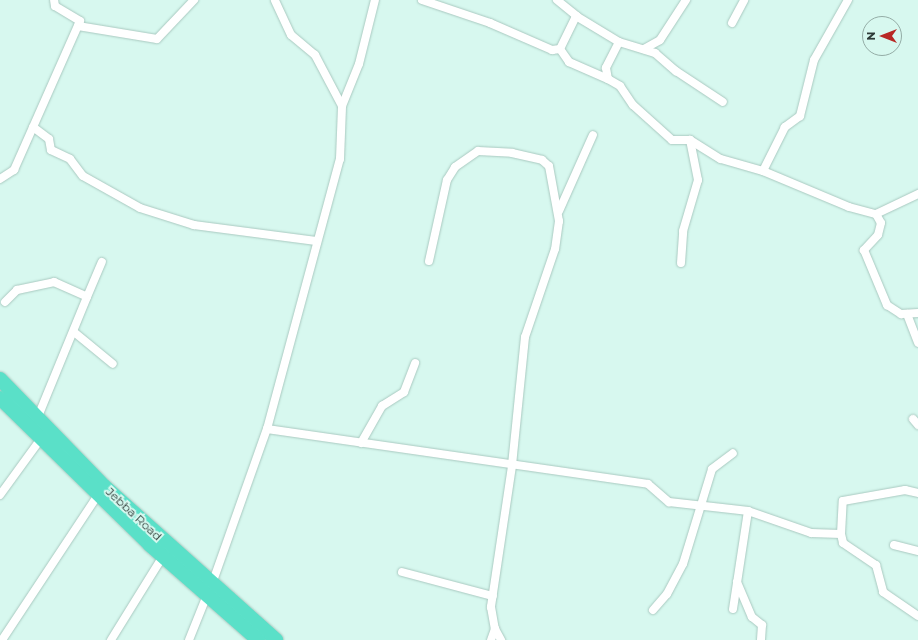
<!DOCTYPE html>
<html>
<head>
<meta charset="utf-8">
<style>
	body { margin:0 }
	#map { position:relative; width:918px; height:640px; overflow:hidden; background:#d7f8ef; font-family:Montserrat,sans-serif }
	div>[style] { position:absolute }
	.roads { filter:drop-shadow(0 0 1px #a9c9c0) drop-shadow(0 0 1px #a9c9c0) }
	.minor>* { height:8px; margin:-4px; padding:0 4px; transform-origin:4px; border-radius:4px; background:#fff }
	.trunk>* { height:14px; margin:-7px; padding:0 7px; transform-origin:7px; border-radius:7px; background:#5ae0c8 }
	span { translate:-50% -50%; white-space:nowrap; text-align:center; line-height:1.15; -webkit-text-stroke:4px #d7f8ef; paint-order:stroke }
	.street-label { font-size:12px; color:#2d3a37 }
	.north { position:absolute; left:862px; top:16px; width:40px; height:40px; box-sizing:border-box; background:#d7f8ef; border:1px solid #93aca5; border-radius:50%; rotate:270deg; font-size:11px; font-weight:700; line-height:16px; text-align:center; color:#2d3a37 }
	.north::after { content:''; display:block; margin:auto; width:14px; height:18px; background:#b82925; clip-path:polygon(50% 0,100% 100%,50% 72%,0 100%) }
</style>
</head>
<body>
<div id="map">
	<div class="roads">
		<div class="minor">
			<i style="left:422px;top:0;width:72px;rotate:18.7deg"></i>
			<i style="left:490px;top:23px;width:68px;rotate:23.5deg"></i>
			<i style="left:552px;top:50px;width:8px;rotate:-7deg"></i>
			<i style="left:560px;top:49px;width:37px;rotate:-64deg"></i>
			<i style="left:576px;top:16px;width:50px;rotate:31.2deg"></i>
			<i style="left:619px;top:42px;width:38px;rotate:17deg"></i>
			<i style="left:655px;top:53px;width:28px;rotate:41deg"></i>
			<i style="left:676px;top:71px;width:56px;rotate:33.4deg"></i>
			<i style="left:557px;top:0;width:26px;rotate:39deg"></i>
			<i style="left:848px;top:0;width:69px;rotate:119.5deg"></i>
			<i style="left:814px;top:60px;width:58px;rotate:104deg"></i>
			<i style="left:800px;top:116px;width:19px;rotate:144deg"></i>
			<i style="left:785px;top:127px;width:49px;rotate:116.6deg"></i>
			<i style="left:763px;top:171px;width:93px;rotate:22.7deg"></i>
			<i style="left:849px;top:207px;width:28px;rotate:15deg"></i>
			<i style="left:876px;top:214px;width:47px;rotate:-25.5deg"></i>
			<i style="left:732px;top:23px;width:26px;rotate:-62deg"></i>
			<i style="left:78px;top:26px;width:80px;rotate:9.3deg"></i>
			<i style="left:157px;top:39px;width:54px;rotate:-46.5deg"></i>
			<i style="left:619px;top:42px;width:29px;rotate:117deg"></i>
			<i style="left:606px;top:68px;width:11px;rotate:80deg"></i>
			<i style="left:608px;top:79px;width:14px;rotate:30deg"></i>
			<i style="left:620px;top:86px;width:23px;rotate:56deg"></i>
			<i style="left:633px;top:105px;width:52px;rotate:41.9deg"></i>
			<i style="left:672px;top:140px;width:18px"></i>
			<i style="left:560px;top:49px;width:16px;rotate:55deg"></i>
			<i style="left:569px;top:62px;width:43px;rotate:23.6deg"></i>
			<i style="left:644px;top:49px;width:18px;rotate:-29deg"></i>
			<i style="left:660px;top:40px;width:48px;rotate:-57deg"></i>
			<i style="left:342px;top:106px;width:45px;rotate:-68deg"></i>
			<i style="left:359px;top:64px;width:66px;rotate:-76deg"></i>
			<i style="left:33px;top:127px;width:20px;rotate:37deg"></i>
			<i style="left:49px;top:139px;width:11px;rotate:80deg"></i>
			<i style="left:51px;top:150px;width:21px;rotate:25deg"></i>
			<i style="left:70px;top:159px;width:21px;rotate:53deg"></i>
			<i style="left:83px;top:176px;width:65px;rotate:29.3deg"></i>
			<i style="left:140px;top:208px;width:57px;rotate:17.5deg"></i>
			<i style="left:194px;top:225px;width:123px;rotate:7.5deg"></i>
			<i style="left:0;top:179px;width:17px;rotate:-33deg"></i>
			<i style="left:14px;top:170px;width:163px;rotate:-66.1deg"></i>
			<i style="left:80px;top:21px;width:29px;rotate:-149deg"></i>
			<i style="left:55px;top:6px;width:6px;rotate:-99deg"></i>
			<i style="left:559px;top:211px;width:83px;rotate:-65.9deg"></i>
			<i style="left:876px;top:214px;width:10px;rotate:61deg"></i>
			<i style="left:881px;top:223px;width:12px;rotate:104deg"></i>
			<i style="left:878px;top:235px;width:21px;rotate:133deg"></i>
			<i style="left:864px;top:250px;width:60px;rotate:67.3deg"></i>
			<i style="left:887px;top:305px;width:17px;rotate:33deg"></i>
			<i style="left:901px;top:314px;width:17px;rotate:-3deg"></i>
			<i style="left:429px;top:261px;width:83px;rotate:-77.5deg"></i>
			<i style="left:447px;top:180px;width:15px;rotate:-58deg"></i>
			<i style="left:455px;top:167px;width:28px;rotate:-35deg"></i>
			<i style="left:478px;top:151px;width:34px;rotate:3deg"></i>
			<i style="left:512px;top:153px;width:31px;rotate:13deg"></i>
			<i style="left:542px;top:160px;width:9px;rotate:41deg"></i>
			<i style="left:549px;top:166px;width:56px;rotate:79.7deg"></i>
			<i style="left:559px;top:221px;width:28px;rotate:98deg"></i>
			<i style="left:555px;top:249px;width:93px;rotate:108.8deg"></i>
			<i style="left:525px;top:337px;width:130px;rotate:95.8deg"></i>
			<i style="left:512px;top:466px;width:143px;rotate:98.5deg"></i>
			<i style="left:491px;top:607px;width:22px;rotate:80deg"></i>
			<i style="left:495px;top:629px;width:13px;rotate:61deg"></i>
			<i style="left:681px;top:263px;width:32px;rotate:-86deg"></i>
			<i style="left:683px;top:231px;width:53px;rotate:-73.6deg"></i>
			<i style="left:698px;top:180px;width:41px;rotate:-101.3deg"></i>
			<i style="left:690px;top:140px;width:36px;rotate:32deg"></i>
			<i style="left:721px;top:159px;width:44px;rotate:15.9deg"></i>
			<i style="left:87px;top:297px;width:38px;rotate:-67deg"></i>
			<i style="left:5px;top:302px;width:17px;rotate:-45deg"></i>
			<i style="left:17px;top:290px;width:38px;rotate:-12deg"></i>
			<i style="left:54px;top:282px;width:36px;rotate:24deg"></i>
			<i style="left:87px;top:297px;width:132px;rotate:112.3deg"></i>
			<i style="left:907px;top:314px;width:31px;rotate:69deg"></i>
			<i style="left:74px;top:332px;width:50px;rotate:39.4deg"></i>
			<i style="left:913px;top:419px;width:8px;rotate:50deg"></i>
			<i style="left:267px;top:429px;width:385px;rotate:8.2deg"></i>
			<i style="left:648px;top:484px;width:28px;rotate:41deg"></i>
			<i style="left:669px;top:502px;width:80px;rotate:6.5deg"></i>
			<i style="left:748px;top:511px;width:67px;rotate:19.2deg"></i>
			<i style="left:811px;top:533px;width:30px;rotate:2deg"></i>
			<i style="left:841px;top:534px;width:33px;rotate:-87deg"></i>
			<i style="left:843px;top:501px;width:63px;rotate:-10.1deg"></i>
			<i style="left:905px;top:490px;width:13px;rotate:13deg"></i>
			<i style="left:361px;top:443px;width:43px;rotate:-60.4deg"></i>
			<i style="left:382px;top:406px;width:26px;rotate:-32deg"></i>
			<i style="left:404px;top:392px;width:31px;rotate:-69deg"></i>
			<i style="left:0;top:495px;width:68px;rotate:-54deg"></i>
			<i style="left:841px;top:534px;width:9px;rotate:77deg"></i>
			<i style="left:843px;top:543px;width:40px;rotate:34deg"></i>
			<i style="left:876px;top:565px;width:28px;rotate:75deg"></i>
			<i style="left:883px;top:592px;width:42px;rotate:34.4deg"></i>
			<i style="left:894px;top:545px;width:25px;rotate:14deg"></i>
			<i style="left:402px;top:572px;width:94px;rotate:14.8deg"></i>
			<i style="left:737px;top:582px;width:38px;rotate:67deg"></i>
			<i style="left:752px;top:617px;width:13px;rotate:39deg"></i>
			<i style="left:762px;top:625px;width:15px;rotate:94deg"></i>
			<i style="left:212px;top:584px;width:164px;rotate:-70.5deg"></i>
			<i style="left:267px;top:429px;width:280px;rotate:-74.9deg"></i>
			<i style="left:340px;top:159px;width:53px;rotate:-87.8deg"></i>
			<i style="left:342px;top:106px;width:58px;rotate:-117.9deg"></i>
			<i style="left:315px;top:55px;width:31px;rotate:-140deg"></i>
			<i style="left:291px;top:35px;width:38px;rotate:-115deg"></i>
			<i style="left:733px;top:609px;width:99px;rotate:-81.3deg"></i>
			<i style="left:653px;top:610px;width:21px;rotate:-49deg"></i>
			<i style="left:667px;top:594px;width:34px;rotate:-62deg"></i>
			<i style="left:683px;top:564px;width:99px;rotate:-73deg"></i>
			<i style="left:712px;top:469px;width:26px;rotate:-37deg"></i>
			<i style="left:2px;top:640px;width:174px;rotate:-56.5deg"></i>
			<i style="left:111px;top:640px;width:99px;rotate:-58.2deg"></i>
			<i style="left:189px;top:640px;width:48px;rotate:-68.2deg"></i>
			<i style="left:491px;top:640px;width:12px;rotate:-70deg"></i>
		</div>
		<div class="trunk">
			<i style="left:0;top:379px;width:149px;rotate:45.8deg"></i>
			<i style="left:104px;top:486px;width:231px;rotate:41.8deg"></i>
			<i style="left:0;top:398px;width:210px;rotate:44.4deg"></i>
			<i style="left:150px;top:545px;width:144px;rotate:41.3deg"></i>
		</div>
	</div>
	<div class="street-label">
		<span style="left:134px;top:514px;rotate:43deg">Jebba Road</span>
	</div>
	<div class="north">N</div>
</div>
</body>
</html>
